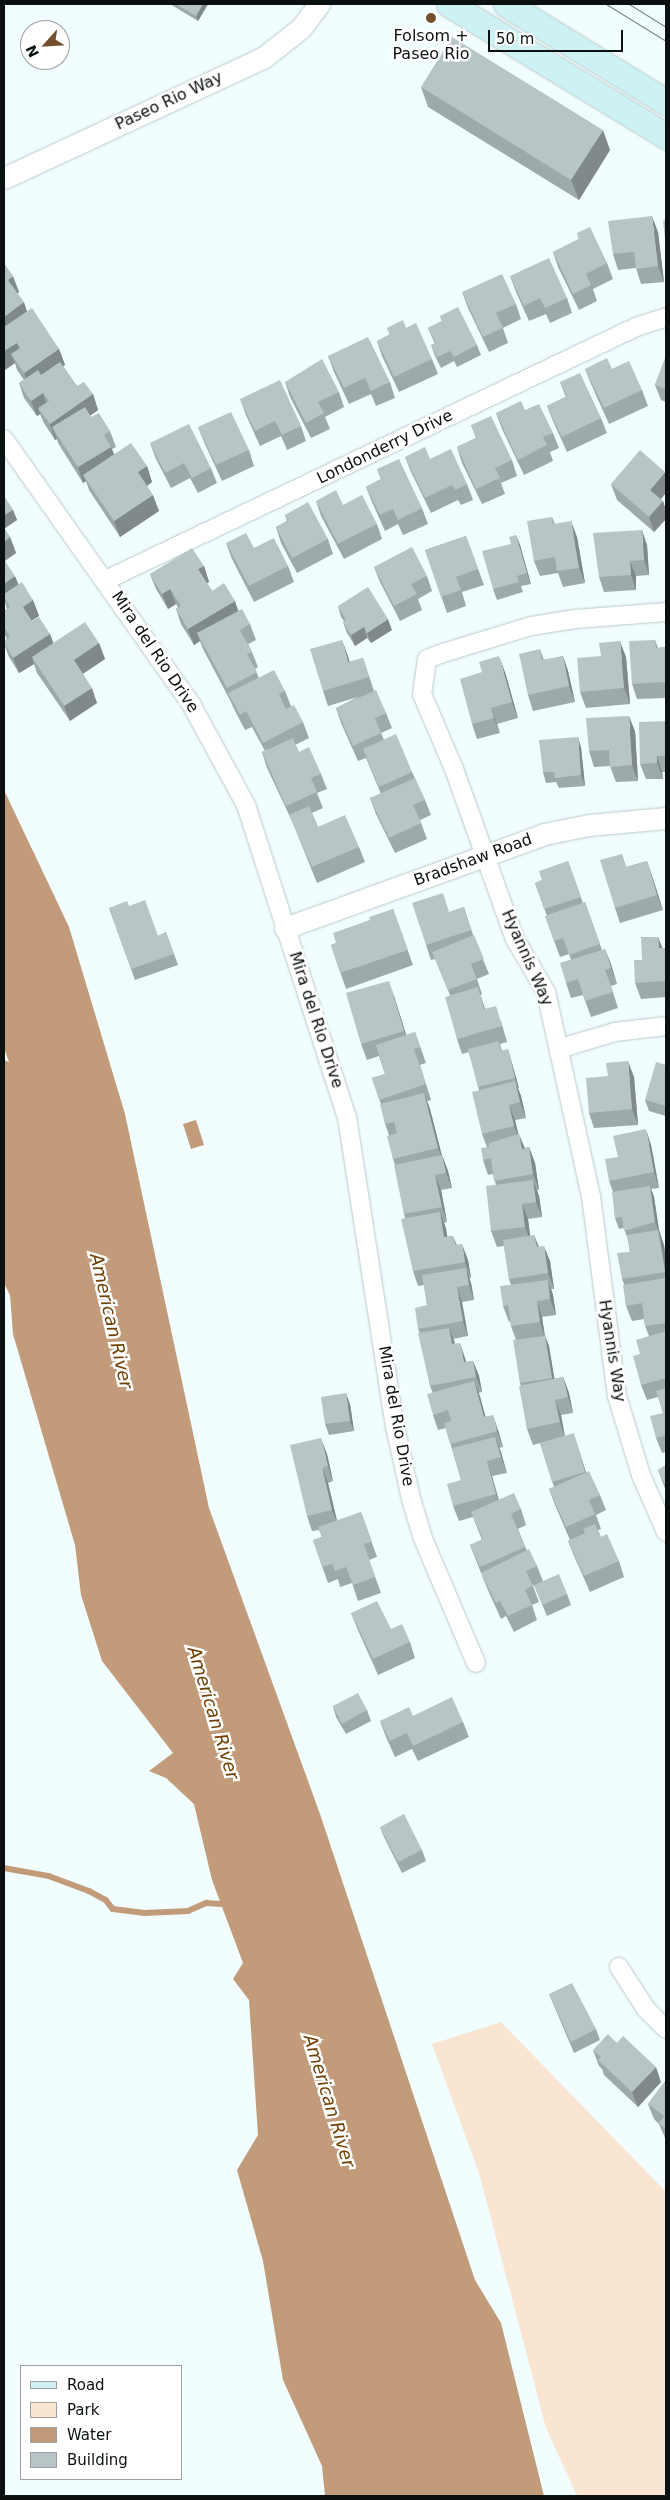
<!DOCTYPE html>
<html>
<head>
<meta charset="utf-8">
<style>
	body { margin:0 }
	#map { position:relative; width:670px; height:2500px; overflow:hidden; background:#f1fdfe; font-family:"DejaVu Sans",sans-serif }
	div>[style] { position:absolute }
	.green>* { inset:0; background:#fae5d3 }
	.water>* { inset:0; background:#c29c7a }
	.stream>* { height:5.5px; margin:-2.75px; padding:0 2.75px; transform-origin:2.75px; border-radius:2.75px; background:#c29c7a }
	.roads { filter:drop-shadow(0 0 1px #bbcacb) drop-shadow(0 0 1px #bbcacb) }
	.minor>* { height:18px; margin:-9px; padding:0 9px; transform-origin:9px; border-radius:9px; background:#fff }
	.tertiary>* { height:21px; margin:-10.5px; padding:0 10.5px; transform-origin:10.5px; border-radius:10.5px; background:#fff }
	.secondary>* { height:25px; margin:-12.5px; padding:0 12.5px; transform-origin:12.5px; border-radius:12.5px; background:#cef1f4 }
	.tram>* { height:1px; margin:-0.5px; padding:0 0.5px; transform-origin:0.5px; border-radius:0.5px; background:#7b8485 }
	.wall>* { inset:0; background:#9da9ab }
	.shaded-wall>* { inset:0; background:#808a8b }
	.building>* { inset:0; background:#b7c5c7 }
	.dots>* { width:14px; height:14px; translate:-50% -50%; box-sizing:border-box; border:2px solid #fff; border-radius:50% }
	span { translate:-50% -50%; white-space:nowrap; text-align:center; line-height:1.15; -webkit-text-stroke:5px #fff; paint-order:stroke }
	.poi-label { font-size:16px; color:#0b1011 }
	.street-label { font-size:16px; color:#0b1011 }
	.water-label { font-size:18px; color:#713f03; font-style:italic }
	.frame { position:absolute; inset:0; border:5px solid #0b1011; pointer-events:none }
	.legend { position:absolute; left:20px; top:2365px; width:162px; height:115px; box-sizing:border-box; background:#fff; border:1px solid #9d9fa0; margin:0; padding:6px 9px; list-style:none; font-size:15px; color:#0b1011 }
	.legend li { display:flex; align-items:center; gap:10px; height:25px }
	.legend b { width:25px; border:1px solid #9d9fa0 }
	.north { position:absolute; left:20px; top:20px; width:50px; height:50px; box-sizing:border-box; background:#fff; border:1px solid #9d9fa0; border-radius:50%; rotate:244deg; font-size:14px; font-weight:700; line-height:20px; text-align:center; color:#0b1011 }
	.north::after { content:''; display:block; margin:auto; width:18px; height:22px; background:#754f2c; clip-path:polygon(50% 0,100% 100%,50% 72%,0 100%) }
	.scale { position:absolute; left:488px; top:30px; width:135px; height:22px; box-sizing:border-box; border:2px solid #0b1011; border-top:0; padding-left:6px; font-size:15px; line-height:18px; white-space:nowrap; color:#0b1011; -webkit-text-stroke:4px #fff; paint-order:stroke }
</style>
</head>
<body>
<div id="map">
	<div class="green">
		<i style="clip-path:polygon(501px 2022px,666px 2192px,666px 2496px,577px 2496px,546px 2428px,479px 2173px,432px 2044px)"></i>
	</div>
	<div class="water">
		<i style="clip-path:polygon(4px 790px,69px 927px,125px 1114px,209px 1508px,320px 1814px,475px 2280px,501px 2323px,544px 2496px,325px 2496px,322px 2466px,283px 2380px,263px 2261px,237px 2170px,258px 2135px,249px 2000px,233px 1979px,243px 1963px,212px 1880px,194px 1804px,166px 1778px,149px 1771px,173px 1753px,102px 1661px,81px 1595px,75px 1545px,13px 1334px,10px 1295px,4px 1283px,4px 1060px,9px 1062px,4px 1048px)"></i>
		<i style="clip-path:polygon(196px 1120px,204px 1145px,191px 1149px,183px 1124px)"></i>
	</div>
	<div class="stream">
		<i style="left:4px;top:1868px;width:46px;rotate:10.1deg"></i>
		<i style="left:49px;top:1876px;width:43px;rotate:20.6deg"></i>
		<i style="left:89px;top:1891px;width:19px;rotate:28deg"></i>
		<i style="left:106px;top:1900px;width:11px;rotate:52deg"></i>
		<i style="left:113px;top:1909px;width:32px;rotate:7deg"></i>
		<i style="left:145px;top:1913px;width:43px;rotate:-2.7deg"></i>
		<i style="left:188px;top:1911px;width:20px;rotate:-24deg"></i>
		<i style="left:206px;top:1903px;width:15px;rotate:4deg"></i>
	</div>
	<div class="roads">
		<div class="minor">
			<i style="left:4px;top:439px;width:327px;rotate:54.8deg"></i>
			<i style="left:192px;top:706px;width:113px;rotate:61.4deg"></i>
			<i style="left:246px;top:805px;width:328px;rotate:72.1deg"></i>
			<i style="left:347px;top:1117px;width:313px;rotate:81.2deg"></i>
			<i style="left:395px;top:1426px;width:75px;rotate:77.6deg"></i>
			<i style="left:411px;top:1499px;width:39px;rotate:73deg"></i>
			<i style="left:422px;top:1536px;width:138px;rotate:67deg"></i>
			<i style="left:106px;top:580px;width:587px;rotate:-25.52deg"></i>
			<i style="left:636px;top:327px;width:32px;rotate:-18deg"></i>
			<i style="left:666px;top:612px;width:91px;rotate:175.6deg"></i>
			<i style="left:575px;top:619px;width:45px;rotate:171deg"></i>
			<i style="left:531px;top:626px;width:89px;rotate:163deg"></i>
			<i style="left:446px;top:652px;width:20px;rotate:160deg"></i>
			<i style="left:427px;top:659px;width:35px;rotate:98deg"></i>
			<i style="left:422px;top:694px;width:82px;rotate:66.9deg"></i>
			<i style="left:454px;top:769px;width:181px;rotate:70.3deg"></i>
			<i style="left:515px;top:939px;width:61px;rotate:59.7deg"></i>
			<i style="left:546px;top:992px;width:209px;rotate:77.6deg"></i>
			<i style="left:591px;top:1196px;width:202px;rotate:82.6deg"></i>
			<i style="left:617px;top:1396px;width:83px;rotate:73.1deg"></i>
			<i style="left:641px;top:1475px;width:62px;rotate:66.3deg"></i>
			<i style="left:561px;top:1048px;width:56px;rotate:-16.5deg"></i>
			<i style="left:615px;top:1032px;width:51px;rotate:-6.7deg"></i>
			<i style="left:619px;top:1967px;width:50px;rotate:57.3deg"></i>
			<i style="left:646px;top:2009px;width:28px;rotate:45deg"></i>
		</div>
		<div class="tertiary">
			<i style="left:4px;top:178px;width:285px;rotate:-24.9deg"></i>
			<i style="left:263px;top:58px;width:48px;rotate:-38.3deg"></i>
			<i style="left:301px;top:28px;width:30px;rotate:-53deg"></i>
			<i style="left:285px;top:928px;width:276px;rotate:-19.9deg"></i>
			<i style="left:544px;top:834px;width:46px;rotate:-11.3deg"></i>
			<i style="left:589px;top:825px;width:77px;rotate:-5.2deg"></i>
		</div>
		<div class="secondary">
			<i style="left:449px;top:4px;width:254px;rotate:31.3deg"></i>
			<i style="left:506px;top:4px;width:188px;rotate:31.5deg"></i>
		</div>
	</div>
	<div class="tram">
		<i style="left:606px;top:4px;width:70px;rotate:31.7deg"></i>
		<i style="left:629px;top:4px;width:44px;rotate:31.9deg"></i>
	</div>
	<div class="wall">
		<i style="clip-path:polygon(170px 4px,208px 4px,198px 21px)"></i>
		<i style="clip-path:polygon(421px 87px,610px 150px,579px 200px,428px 107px)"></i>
		<i style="clip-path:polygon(658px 232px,664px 282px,641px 284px,636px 268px,618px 270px,613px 254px)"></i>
		<i style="clip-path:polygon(577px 233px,607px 263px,613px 279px,593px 289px,597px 301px,579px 310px,558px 267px,553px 252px,579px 239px)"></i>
		<i style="clip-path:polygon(4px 263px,19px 292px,17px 293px,27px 311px,59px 349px,65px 365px,63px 366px,77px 386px,93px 394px,98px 410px,90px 416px,91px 417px,110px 431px,116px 447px,112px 449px,114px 454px,147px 466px,152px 482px,147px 486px,159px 511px,120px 537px,89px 490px,86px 481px,83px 483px,58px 443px,57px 439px,55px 440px,44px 423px,40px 414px,37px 416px,24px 398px,19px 383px,24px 380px,17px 370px,15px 363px,5px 370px,4px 369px)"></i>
		<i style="clip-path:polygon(510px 276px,567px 298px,572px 313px,550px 323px,546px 314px,529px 321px,516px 292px)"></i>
		<i style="clip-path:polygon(462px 292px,516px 304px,521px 319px,503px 328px,508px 343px,489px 352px,468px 308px)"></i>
		<i style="clip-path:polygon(440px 316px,477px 345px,481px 355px,457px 367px,454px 361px,441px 368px,435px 356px,431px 345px,435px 344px,428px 328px,442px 321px)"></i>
		<i style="clip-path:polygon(387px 328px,432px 359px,438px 374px,399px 392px,382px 356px,377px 341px,390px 335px)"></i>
		<i style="clip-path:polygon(328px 356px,390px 382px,395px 398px,376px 406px,371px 394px,349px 404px,334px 372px)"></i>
		<i style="clip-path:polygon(666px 356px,666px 402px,661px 400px,655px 385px)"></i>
		<i style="clip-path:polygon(585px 369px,612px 369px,642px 390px,648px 406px,609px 424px,591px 384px)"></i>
		<i style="clip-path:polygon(285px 382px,339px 392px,344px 407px,325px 417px,330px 429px,311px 438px,290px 397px)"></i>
		<i style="clip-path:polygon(560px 382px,601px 418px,607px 433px,567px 452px,553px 421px,547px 406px,566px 397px)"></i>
		<i style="clip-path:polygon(240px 399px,301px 426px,306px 441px,287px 450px,281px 436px,260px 446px,246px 415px)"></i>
		<i style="clip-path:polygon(525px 410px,553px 433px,559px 448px,550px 452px,553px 461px,524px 475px,502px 429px,496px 413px)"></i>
		<i style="clip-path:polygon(471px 425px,512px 460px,517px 476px,501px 483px,505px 494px,482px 504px,462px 463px,457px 447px,476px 438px)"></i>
		<i style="clip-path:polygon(198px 427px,249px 450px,254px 466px,222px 481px,204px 442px)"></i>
		<i style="clip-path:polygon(150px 443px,211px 468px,217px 483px,198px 493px,190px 478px,171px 488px,156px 459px)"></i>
		<i style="clip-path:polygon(405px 457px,430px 459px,467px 484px,473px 500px,461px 505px,458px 500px,431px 513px,411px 472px)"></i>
		<i style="clip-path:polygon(377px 469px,422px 508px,428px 524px,403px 535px,398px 524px,385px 531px,372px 502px,366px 487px,381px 479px)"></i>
		<i style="clip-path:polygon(611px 484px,661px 499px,663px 501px,666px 511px,666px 519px,654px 532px,617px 500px)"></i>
		<i style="clip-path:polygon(4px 496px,13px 510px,17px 520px,4px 528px,10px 537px,16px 553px,5px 561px,18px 584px,33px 600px,39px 616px,31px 621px,50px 634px,53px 643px,99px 643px,105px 659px,83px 674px,97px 703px,70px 721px,37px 673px,34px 664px,19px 673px,9px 657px,4px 644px,4px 641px,7px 639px,4px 633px,4px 611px,7px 609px,5px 602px,4px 603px)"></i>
		<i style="clip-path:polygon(316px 501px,343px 505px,377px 524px,382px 539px,344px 559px,321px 516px)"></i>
		<i style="clip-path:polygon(285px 515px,328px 539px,333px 554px,297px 573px,281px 543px,276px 527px,287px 521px)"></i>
		<i style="clip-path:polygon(552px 517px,555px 524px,577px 537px,585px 583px,563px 587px,558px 573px,540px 576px,534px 561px)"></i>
		<i style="clip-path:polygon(516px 535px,520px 545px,531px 584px,521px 586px,523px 592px,497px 600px,493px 589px,511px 544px)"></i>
		<i style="clip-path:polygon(466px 536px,484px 585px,462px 592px,466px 606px,447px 613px,425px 550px)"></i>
		<i style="clip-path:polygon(226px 543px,254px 548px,288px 566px,294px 582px,254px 602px,232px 559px)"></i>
		<i style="clip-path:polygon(647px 545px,649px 575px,636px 576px,636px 590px,604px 592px,599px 577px)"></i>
		<i style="clip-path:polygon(204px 566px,209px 582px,207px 583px,212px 591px,239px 611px,250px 624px,256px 640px,248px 644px,252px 652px,258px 667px,255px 669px,259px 678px,285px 691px,291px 706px,303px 722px,309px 738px,295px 745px,299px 752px,321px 774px,327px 789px,317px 793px,323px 808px,312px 813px,318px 827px,359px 847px,365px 862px,317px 883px,292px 821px,267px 768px,262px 752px,265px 751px,252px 727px,245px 730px,234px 709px,231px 702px,203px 649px,200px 641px,194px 645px,181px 624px,176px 609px,178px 607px,176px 604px,168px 609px,156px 589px,150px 574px)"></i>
		<i style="clip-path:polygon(374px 567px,427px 576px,432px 591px,418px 599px,422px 610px,400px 621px,380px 582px)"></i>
		<i style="clip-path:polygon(338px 606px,392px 630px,371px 643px,367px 638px,355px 646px,347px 633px,343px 622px,344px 621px,341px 617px)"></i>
		<i style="clip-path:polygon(655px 640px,658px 648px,666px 647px,666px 698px,637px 699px,632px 684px)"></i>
		<i style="clip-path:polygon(540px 649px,544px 660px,563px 656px,568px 671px,575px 702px,533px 711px,528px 695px)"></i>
		<i style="clip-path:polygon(348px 656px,349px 662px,363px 658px,374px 691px,386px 713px,392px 728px,381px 733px,384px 740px,412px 772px,425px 800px,431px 815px,420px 820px,427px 839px,395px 853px,376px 814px,370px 798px,381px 794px,366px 758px,358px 761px,341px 723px,336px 708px,358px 697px,328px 706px,323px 691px)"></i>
		<i style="clip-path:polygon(626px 657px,630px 704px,586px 708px,580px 692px)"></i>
		<i style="clip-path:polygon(482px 672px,505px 672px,518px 718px,497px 724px,500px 733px,477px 739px,472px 724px)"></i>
		<i style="clip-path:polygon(666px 721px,666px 772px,662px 772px,663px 779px,646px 779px,640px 764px)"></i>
		<i style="clip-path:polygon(635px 731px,638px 781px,616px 782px,610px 766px,594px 767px,589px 751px)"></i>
		<i style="clip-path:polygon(581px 747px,585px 786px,559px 788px,556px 782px,546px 783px,543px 772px)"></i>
		<i style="clip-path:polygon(622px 854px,626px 867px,647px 861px,652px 876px,663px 910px,620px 923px,615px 908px)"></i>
		<i style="clip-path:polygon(568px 861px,583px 903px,585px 902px,602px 950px,605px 949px,617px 984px,611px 986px,618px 1008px,591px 1017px,583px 995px,571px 998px,566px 983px,571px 960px,569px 954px,560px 957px,545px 916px,547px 916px,535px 883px,542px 880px)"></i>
		<i style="clip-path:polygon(129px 906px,158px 936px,166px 932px,178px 965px,135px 980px,109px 908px)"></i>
		<i style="clip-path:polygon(464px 907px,473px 935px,489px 974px,477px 979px,482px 994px,480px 995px,485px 1009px,501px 1021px,507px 1042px,500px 1044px,502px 1051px,508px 1049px,511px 1060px,519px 1088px,518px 1088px,521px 1096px,526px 1118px,515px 1120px,518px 1134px,525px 1148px,529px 1147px,535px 1163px,539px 1190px,537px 1190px,539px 1196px,542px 1217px,528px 1219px,530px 1236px,534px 1235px,539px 1247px,550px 1261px,554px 1289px,551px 1289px,553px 1295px,556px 1315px,542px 1317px,545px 1336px,549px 1346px,554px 1379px,563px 1377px,569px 1393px,573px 1413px,561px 1415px,565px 1436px,577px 1444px,586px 1473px,600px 1495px,606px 1510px,596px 1515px,601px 1529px,598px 1530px,601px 1537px,619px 1561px,624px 1577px,590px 1592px,574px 1556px,568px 1541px,570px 1540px,555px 1505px,549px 1489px,554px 1487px,540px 1443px,533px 1445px,527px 1429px,521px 1386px,520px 1383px,516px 1340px,511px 1326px,510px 1321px,509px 1322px,503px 1306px,511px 1285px,509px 1279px,504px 1246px,497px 1247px,491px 1231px,496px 1185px,493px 1174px,488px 1175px,483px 1160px,487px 1147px,482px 1134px,479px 1090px,469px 1052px,462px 1054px,457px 1039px,450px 995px,435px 959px,431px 960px,426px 945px,450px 912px)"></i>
		<i style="clip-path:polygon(393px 909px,413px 965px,346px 989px,331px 945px,336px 943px,370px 920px)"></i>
		<i style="clip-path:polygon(658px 937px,662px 948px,666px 948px,666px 997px,641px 999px,635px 983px,642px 960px)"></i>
		<i style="clip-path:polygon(394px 996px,406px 1035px,415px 1032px,426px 1063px,420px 1065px,431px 1100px,427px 1101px,430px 1109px,442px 1156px,442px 1155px,448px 1171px,452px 1188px,441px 1190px,447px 1222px,444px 1223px,447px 1237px,453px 1236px,457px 1245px,468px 1260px,471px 1278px,469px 1278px,471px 1283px,474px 1300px,462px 1302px,468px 1336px,453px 1339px,455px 1344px,465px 1358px,466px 1362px,473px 1361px,479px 1376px,482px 1392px,478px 1393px,485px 1417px,498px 1430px,503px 1447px,499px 1448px,507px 1473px,492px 1476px,499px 1500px,521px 1509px,526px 1525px,518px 1529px,527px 1551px,537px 1566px,543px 1581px,567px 1594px,571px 1605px,547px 1616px,534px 1585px,533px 1586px,539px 1602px,532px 1605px,537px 1620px,514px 1632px,506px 1616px,501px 1619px,487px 1588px,470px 1545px,482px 1540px,473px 1517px,459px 1521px,453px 1506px,461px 1480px,446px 1428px,438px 1430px,433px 1415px,433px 1393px,430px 1386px,420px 1333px,418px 1329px,427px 1305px,424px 1285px,418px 1286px,413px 1271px,405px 1218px,404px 1214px,395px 1165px,393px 1159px,389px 1135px,385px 1124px,381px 1104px,372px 1078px,385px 1074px,379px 1056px,367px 1060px,361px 1044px)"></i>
		<i style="clip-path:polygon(666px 1065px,666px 1116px,649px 1111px,645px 1100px)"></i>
		<i style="clip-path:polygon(634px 1077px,638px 1125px,594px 1128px,589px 1113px)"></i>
		<i style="clip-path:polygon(651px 1145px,659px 1188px,651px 1189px,654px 1197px,659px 1230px,664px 1245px,666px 1260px,666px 1452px,662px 1453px,656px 1438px,663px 1413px,658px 1397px,647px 1400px,641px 1385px,640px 1354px,649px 1336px,645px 1326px,644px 1319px,632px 1321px,626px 1306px,624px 1284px,622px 1279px,630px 1252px,628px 1240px,624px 1228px,619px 1229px,615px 1218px,613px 1192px,609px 1181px,618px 1157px)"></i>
		<i style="clip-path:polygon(350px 1404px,354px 1431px,329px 1435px,325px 1424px)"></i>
		<i style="clip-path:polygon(327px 1454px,333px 1481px,328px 1483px,337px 1521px,361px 1512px,377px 1557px,369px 1560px,381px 1593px,358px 1601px,352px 1583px,340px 1587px,338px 1579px,328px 1583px,313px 1540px,322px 1537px,319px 1530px,312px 1531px,307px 1516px)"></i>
		<i style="clip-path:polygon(666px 1465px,666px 1491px,658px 1470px)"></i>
		<i style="clip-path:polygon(351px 1613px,391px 1629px,410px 1642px,415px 1658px,378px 1675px,357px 1628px)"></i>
		<i style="clip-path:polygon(333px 1706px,367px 1710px,371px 1721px,346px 1734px,336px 1717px)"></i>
		<i style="clip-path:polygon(413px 1716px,463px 1722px,469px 1737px,418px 1761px,412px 1749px,395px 1757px,386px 1737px,380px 1721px)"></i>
		<i style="clip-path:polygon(380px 1827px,422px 1850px,426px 1861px,402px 1873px,384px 1837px)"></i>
		<i style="clip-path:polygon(549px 1994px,596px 2029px,600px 2040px,574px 2053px)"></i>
		<i style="clip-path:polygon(593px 2050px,661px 2082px,638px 2107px,604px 2075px,602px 2069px,599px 2066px)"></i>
		<i style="clip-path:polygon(666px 2080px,666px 2140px,665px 2138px,659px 2124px,654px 2119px,648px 2104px)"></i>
	</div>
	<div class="shaded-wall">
		<i style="clip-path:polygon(203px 4px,208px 4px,198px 21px,196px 16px)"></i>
		<i style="clip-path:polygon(603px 130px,610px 150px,579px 200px,571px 180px)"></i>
		<i style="clip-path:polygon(652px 216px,658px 232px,664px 282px,658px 266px)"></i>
		<i style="clip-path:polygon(13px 276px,19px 292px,14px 296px,8px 280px)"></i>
		<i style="clip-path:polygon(24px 302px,29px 318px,4px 336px,4px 317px)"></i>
		<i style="clip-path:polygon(17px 343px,23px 358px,11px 354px,15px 363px,5px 370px,4px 368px,4px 351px)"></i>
		<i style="clip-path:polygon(59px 349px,65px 365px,29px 388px,24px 373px)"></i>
		<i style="clip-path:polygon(43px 393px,48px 408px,38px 408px,40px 414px,37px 416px,31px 401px)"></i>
		<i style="clip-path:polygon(93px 394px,98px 410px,59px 437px,52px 427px,57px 439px,55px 440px,50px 424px)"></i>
		<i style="clip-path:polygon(111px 447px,117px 462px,83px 475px,86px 481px,83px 483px,78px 467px)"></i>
		<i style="clip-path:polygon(147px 466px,152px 482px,144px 488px,138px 472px)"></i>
		<i style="clip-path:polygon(665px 472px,666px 475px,666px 493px,656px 505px,650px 490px)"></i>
		<i style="clip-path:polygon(153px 495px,159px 511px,120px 537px,114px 521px)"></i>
		<i style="clip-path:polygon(663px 501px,666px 511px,666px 519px,654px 532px,649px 517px)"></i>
		<i style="clip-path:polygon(13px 510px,17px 520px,4px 529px,4px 515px)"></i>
		<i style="clip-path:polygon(571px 521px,577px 537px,585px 583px,579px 568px)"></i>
		<i style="clip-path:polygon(642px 530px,647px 545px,649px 575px,644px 560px)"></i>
		<i style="clip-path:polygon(516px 535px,520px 545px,531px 584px,527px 573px)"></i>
		<i style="clip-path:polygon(10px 537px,16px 553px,4px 561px,4px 542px)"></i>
		<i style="clip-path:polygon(630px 561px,636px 576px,636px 590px,631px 575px)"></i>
		<i style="clip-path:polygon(204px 566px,209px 582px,204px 585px,198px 569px)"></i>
		<i style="clip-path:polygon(15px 576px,21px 591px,4px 597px,4px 584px)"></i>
		<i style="clip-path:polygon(170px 589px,176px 604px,168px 609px,162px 594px)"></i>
		<i style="clip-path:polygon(33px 600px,39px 616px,28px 623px,23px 607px)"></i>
		<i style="clip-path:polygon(235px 601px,240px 616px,197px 633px,200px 641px,194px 645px,188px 629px)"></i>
		<i style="clip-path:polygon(388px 619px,392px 630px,371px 643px,367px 633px)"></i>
		<i style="clip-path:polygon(364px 627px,367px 638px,355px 646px,351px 635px)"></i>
		<i style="clip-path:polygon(50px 634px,56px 650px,32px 657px,34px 664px,19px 673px,13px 658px)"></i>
		<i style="clip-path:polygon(342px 640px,348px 656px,354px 678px,348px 662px)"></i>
		<i style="clip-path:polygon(620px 641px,626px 657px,630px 704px,624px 688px)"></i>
		<i style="clip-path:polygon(99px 643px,105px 659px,79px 676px,74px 660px)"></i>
		<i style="clip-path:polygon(499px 656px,505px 672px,518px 718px,512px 702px)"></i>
		<i style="clip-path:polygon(563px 656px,568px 671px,575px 702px,569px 686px)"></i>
		<i style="clip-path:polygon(92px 688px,97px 703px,70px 721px,64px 706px)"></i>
		<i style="clip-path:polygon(491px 708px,497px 724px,500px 733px,494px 718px)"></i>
		<i style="clip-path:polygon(629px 716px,635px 731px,638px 781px,632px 765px)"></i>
		<i style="clip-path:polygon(578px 737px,581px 747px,585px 786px,581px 775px)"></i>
		<i style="clip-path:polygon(657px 756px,662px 772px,663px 779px,657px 763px)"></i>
		<i style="clip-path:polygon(647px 861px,652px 876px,663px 910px,657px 895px)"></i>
		<i style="clip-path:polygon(658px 937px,664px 952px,659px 948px)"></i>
		<i style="clip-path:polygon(605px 949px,611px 964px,617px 984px,611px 968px)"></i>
		<i style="clip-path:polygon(389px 981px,394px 996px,410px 1047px,404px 1031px)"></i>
		<i style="clip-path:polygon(478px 987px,483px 1003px,490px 1025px,484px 1009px)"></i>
		<i style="clip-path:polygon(508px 1049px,511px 1060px,519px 1088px,515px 1078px)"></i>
		<i style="clip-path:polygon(628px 1061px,634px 1077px,638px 1125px,632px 1109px)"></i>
		<i style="clip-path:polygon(515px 1081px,521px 1096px,526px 1118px,520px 1102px)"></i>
		<i style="clip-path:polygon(424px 1093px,430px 1109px,444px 1164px,438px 1148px)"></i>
		<i style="clip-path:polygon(509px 1105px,515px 1120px,520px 1141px,514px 1126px)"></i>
		<i style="clip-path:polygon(646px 1129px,651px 1145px,659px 1188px,654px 1172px)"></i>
		<i style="clip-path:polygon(519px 1134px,525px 1149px,522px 1149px)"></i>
		<i style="clip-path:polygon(529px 1147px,535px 1163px,539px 1190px,533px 1174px)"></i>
		<i style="clip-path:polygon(442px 1155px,448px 1171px,452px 1188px,446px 1173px)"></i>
		<i style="clip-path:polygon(435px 1175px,441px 1190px,447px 1222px,442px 1207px)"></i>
		<i style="clip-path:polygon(533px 1180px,539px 1196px,542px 1217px,536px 1202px)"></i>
		<i style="clip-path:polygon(650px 1186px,654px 1197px,659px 1230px,664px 1245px,666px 1260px,666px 1276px,659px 1232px,655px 1222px)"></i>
		<i style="clip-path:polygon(522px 1204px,528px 1219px,531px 1243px,525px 1227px)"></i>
		<i style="clip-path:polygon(440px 1212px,446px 1228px,450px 1253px,444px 1237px)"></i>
		<i style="clip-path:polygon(534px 1235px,540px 1251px,537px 1247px)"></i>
		<i style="clip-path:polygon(462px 1244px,468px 1260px,471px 1278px,465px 1262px)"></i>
		<i style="clip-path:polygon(544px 1246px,550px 1261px,554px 1289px,548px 1273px)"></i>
		<i style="clip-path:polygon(466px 1268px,471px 1283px,474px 1300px,469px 1285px)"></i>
		<i style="clip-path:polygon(548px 1280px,553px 1295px,556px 1315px,550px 1299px)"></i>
		<i style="clip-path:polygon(457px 1287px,462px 1302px,468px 1336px,463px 1321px)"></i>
		<i style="clip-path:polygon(537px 1301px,542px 1317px,545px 1338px,540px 1322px)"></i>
		<i style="clip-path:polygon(449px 1328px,455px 1343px,452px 1344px)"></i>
		<i style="clip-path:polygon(545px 1336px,549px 1346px,556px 1388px,552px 1378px)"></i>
		<i style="clip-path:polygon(460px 1343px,465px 1358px,469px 1378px,464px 1362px)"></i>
		<i style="clip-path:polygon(473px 1361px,479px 1376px,482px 1392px,476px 1377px)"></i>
		<i style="clip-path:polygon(563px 1377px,569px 1393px,573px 1413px,568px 1397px)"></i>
		<i style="clip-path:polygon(474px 1381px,480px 1396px,490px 1433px,484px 1417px)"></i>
		<i style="clip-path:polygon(346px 1393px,350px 1404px,354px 1431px,350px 1421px)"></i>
		<i style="clip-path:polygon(555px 1400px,561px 1415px,565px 1438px,560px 1422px)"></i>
		<i style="clip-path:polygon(493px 1415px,498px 1430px,503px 1447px,497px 1431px)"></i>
		<i style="clip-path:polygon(574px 1433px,577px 1444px,589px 1482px,585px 1472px)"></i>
		<i style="clip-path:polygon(495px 1437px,501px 1452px,507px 1473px,501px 1457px)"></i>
		<i style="clip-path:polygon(321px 1438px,327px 1454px,333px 1481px,328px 1466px)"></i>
		<i style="clip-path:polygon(487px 1461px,492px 1476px,501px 1510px,496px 1494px)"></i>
		<i style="clip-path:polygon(322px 1467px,328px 1483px,338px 1525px,332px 1510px)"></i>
		<i style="clip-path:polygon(656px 2067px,661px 2082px,638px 2107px,632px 2092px)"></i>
	</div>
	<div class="building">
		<i style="clip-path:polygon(176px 4px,203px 4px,196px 16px)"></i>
		<i style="clip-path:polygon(452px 37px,603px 130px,571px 180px,421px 87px)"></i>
		<i style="clip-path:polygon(652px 216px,658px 266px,636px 269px,634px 252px,613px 254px,608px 221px)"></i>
		<i style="clip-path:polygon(666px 220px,666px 245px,663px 221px)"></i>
		<i style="clip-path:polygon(590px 227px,607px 263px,586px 274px,591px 285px,573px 294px,553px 252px,579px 239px,577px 233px)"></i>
		<i style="clip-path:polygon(549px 258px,567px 298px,545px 308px,540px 298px,524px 306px,510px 276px)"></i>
		<i style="clip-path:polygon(4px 263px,13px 276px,8px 280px,24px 302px,4px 317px)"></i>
		<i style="clip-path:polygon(502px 274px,516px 304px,496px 313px,503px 328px,483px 337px,462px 292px)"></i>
		<i style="clip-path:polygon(458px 307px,477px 345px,454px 357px,450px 351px,437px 357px,431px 345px,436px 343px,428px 328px,442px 321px,440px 316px)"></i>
		<i style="clip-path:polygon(32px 308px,59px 349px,24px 373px,11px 354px,20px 348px,17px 343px,4px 351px,4px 327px)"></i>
		<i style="clip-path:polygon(403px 320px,406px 328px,416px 323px,432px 359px,394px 377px,377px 341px,390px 334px,387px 328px)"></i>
		<i style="clip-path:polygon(368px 337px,390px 382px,371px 391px,365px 378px,344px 388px,328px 356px)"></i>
		<i style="clip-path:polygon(666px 356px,666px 389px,655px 385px)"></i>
		<i style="clip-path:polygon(607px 358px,612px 369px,629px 361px,642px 390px,604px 408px,585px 369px)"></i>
		<i style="clip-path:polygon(322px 359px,339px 392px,318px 402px,324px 413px,306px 423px,285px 382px)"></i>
		<i style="clip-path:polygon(60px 362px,77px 386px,84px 382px,93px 394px,50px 424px,38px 408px,49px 401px,43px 393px,31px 401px,19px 383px,38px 370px,41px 375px)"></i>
		<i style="clip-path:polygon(580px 373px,601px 418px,562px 437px,547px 406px,567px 396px,560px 382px)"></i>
		<i style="clip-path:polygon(280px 380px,301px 426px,282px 435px,275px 421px,255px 431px,240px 399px)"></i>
		<i style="clip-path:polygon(521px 401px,525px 410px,539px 404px,553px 433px,543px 437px,547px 445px,518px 460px,496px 413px)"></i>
		<i style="clip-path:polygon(85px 407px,91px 417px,99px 413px,110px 431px,104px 435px,111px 447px,78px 467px,52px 427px)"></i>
		<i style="clip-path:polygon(231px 412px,249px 450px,216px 465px,198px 427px)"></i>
		<i style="clip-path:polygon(491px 416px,512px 460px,495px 468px,500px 478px,476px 489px,457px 447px,477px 438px,471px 425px)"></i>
		<i style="clip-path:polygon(189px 424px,211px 468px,192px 478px,184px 463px,165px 473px,150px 443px)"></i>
		<i style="clip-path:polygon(131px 443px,147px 466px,138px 472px,153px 495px,114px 521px,83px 475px)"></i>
		<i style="clip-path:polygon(425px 447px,430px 459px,451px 449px,467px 484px,455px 490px,452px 485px,425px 498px,405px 457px)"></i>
		<i style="clip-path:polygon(640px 450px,665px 472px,650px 490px,663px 501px,649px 517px,611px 484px)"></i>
		<i style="clip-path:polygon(399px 459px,422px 508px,398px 520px,393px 509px,380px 515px,366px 487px,382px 479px,377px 469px)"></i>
		<i style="clip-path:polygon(336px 490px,343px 505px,362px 495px,377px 524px,338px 544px,316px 501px)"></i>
		<i style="clip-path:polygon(4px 496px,13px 510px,4px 515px)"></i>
		<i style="clip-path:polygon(308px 502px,328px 539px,292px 558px,276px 527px,288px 521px,285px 515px)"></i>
		<i style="clip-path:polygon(552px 517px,553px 524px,571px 521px,579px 568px,557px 571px,555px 557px,534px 561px,527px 521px)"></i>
		<i style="clip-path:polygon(4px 528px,10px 537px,4px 542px)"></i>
		<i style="clip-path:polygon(642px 530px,644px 560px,630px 561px,631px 575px,599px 577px,593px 533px)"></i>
		<i style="clip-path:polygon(246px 533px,254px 548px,274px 538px,288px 566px,249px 586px,226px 543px)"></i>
		<i style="clip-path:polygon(516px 535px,527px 573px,517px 576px,519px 582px,493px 589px,482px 551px,511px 544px,509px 537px)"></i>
		<i style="clip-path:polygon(466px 536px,478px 569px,456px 577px,461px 590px,441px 597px,425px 550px)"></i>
		<i style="clip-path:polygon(412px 547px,427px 576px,411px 584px,417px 594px,394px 606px,374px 567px)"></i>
		<i style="clip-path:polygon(192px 548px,204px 566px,198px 569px,212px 591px,224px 583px,235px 601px,188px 629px,176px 609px,181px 606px,170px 589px,162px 594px,150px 574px)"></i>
		<i style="clip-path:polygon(4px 560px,15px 576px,4px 584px)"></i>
		<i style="clip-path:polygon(22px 582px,33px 600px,23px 607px,32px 621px,39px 617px,50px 634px,13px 658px,4px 643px,4px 641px,10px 637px,4px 627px,4px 611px,10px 607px,4px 597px,4px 594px)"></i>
		<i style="clip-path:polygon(368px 587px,388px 619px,367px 633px,364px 627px,351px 635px,343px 622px,346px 620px,338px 606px)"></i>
		<i style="clip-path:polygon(242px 609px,250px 624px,240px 630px,252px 652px,247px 654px,257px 672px,227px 688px,197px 633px)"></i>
		<i style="clip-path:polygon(85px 622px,99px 643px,74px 660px,92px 688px,64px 706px,32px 657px)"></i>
		<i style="clip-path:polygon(342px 640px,348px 662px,363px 658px,369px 677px,323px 691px,310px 649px)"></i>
		<i style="clip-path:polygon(655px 640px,656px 648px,666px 647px,666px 682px,632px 684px,629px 641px)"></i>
		<i style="clip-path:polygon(620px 641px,624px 688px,580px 692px,577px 658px,601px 656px,599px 643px)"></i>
		<i style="clip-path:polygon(540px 649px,542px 660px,563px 656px,569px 686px,528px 695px,519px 654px)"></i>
		<i style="clip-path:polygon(499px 656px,512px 702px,491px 708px,494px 718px,472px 724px,460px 679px,482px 672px,479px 662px)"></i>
		<i style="clip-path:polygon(274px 670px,285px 691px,279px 694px,286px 709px,294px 705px,303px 722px,263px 743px,246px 711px,240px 715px,228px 693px)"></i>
		<i style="clip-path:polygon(376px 690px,386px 713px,375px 718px,381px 733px,353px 746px,336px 708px)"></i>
		<i style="clip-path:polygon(629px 716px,632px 765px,610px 767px,609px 750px,589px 751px,586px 718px)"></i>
		<i style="clip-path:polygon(666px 721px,666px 756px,657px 756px,657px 763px,640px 764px,639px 722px)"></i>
		<i style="clip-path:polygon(396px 734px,412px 772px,379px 787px,363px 749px)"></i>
		<i style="clip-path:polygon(578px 737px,581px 775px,555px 778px,554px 772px,543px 772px,539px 740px)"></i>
		<i style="clip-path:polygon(293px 738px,299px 752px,309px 747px,321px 774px,311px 778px,317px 792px,286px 806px,262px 752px)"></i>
		<i style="clip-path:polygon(415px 778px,425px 800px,413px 805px,421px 823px,389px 838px,370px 798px)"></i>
		<i style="clip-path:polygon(309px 806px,318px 827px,345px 815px,359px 847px,312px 867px,289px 815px)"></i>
		<i style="clip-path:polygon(622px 854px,626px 867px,647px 861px,657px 895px,615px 908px,600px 860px)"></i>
		<i style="clip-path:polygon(568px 861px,581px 897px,544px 909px,535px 883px,542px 880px,539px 871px)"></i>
		<i style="clip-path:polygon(443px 893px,449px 912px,464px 907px,471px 930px,426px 945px,412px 903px)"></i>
		<i style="clip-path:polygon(145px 900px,158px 936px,166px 932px,174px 954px,131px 969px,109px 908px,127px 901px,129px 906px)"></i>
		<i style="clip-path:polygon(585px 902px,600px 944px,569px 955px,563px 938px,554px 941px,545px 916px)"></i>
		<i style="clip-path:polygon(393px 909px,408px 950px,340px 973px,331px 945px,336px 943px,333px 933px,370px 920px,369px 917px)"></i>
		<i style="clip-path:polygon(474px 935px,484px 959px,471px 964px,477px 979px,448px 990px,432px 952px)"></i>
		<i style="clip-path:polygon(641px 937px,658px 937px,659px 948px,666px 948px,666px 981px,635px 983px,634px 960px,642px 960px)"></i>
		<i style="clip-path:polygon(605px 949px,611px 968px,605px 970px,613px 992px,585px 1001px,578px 979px,566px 983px,560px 963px)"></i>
		<i style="clip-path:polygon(389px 981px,404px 1031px,361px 1044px,346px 993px)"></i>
		<i style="clip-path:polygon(478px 987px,484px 1009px,496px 1006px,502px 1026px,457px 1039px,445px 997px)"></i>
		<i style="clip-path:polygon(415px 1032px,420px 1047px,414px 1049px,426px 1084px,379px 1100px,372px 1078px,385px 1074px,376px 1045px)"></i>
		<i style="clip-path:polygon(498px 1041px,501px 1051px,508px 1049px,515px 1078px,478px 1087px,468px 1049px)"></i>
		<i style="clip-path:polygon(628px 1061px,632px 1109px,589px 1113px,586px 1078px,608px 1076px,606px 1063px)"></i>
		<i style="clip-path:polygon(656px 1062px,666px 1065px,666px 1106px,645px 1100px)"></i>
		<i style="clip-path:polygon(515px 1081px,520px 1102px,509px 1105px,514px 1126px,482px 1134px,472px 1092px)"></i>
		<i style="clip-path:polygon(424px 1093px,438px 1148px,393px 1159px,387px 1136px,397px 1133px,394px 1122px,385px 1124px,380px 1104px)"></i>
		<i style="clip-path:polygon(646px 1129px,654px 1172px,609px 1181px,605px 1159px,618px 1157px,613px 1136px)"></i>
		<i style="clip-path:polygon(519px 1134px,522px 1149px,529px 1147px,533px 1174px,494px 1181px,491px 1158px,483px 1160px,481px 1148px,489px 1147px,489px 1143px)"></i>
		<i style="clip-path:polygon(442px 1155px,446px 1173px,435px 1175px,442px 1207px,404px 1214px,394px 1165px)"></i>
		<i style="clip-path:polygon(533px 1180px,536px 1202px,522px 1204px,525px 1227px,491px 1231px,486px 1186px)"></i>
		<i style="clip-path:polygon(650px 1186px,655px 1222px,624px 1231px,622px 1217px,615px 1218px,612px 1192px)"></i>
		<i style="clip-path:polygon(440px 1212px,444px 1237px,453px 1236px,455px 1245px,462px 1244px,465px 1262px,413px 1271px,401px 1219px)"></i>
		<i style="clip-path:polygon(658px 1230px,665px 1272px,622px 1279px,617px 1253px,630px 1252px,627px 1235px)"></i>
		<i style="clip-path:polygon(534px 1235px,537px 1247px,544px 1246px,548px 1273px,509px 1279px,503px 1240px)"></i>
		<i style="clip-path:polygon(466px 1268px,469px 1285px,457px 1287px,463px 1321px,418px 1329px,415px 1308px,427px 1305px,422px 1275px)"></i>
		<i style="clip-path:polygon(666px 1278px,666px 1323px,645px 1326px,642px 1303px,626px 1306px,623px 1285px)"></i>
		<i style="clip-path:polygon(548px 1280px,550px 1299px,537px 1301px,540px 1322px,511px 1326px,508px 1305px,503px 1306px,500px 1286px)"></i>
		<i style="clip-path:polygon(449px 1328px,452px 1344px,460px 1343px,464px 1362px,473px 1361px,476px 1377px,430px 1386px,418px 1333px)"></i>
		<i style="clip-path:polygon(666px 1331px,666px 1378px,641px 1385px,633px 1356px,640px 1354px,636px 1340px)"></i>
		<i style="clip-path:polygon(545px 1336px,552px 1378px,520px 1383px,513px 1340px)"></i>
		<i style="clip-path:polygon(563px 1377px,568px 1397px,555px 1400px,560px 1422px,527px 1429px,519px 1386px)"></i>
		<i style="clip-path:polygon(474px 1381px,484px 1417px,493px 1415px,497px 1431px,450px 1444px,444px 1423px,451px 1421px,448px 1410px,433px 1415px,427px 1394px)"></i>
		<i style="clip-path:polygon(666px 1388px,666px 1435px,656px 1438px,650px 1416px,663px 1413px,656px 1391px)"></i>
		<i style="clip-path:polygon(346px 1393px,350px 1421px,325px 1424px,321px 1397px)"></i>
		<i style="clip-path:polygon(574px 1433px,585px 1472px,552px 1482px,540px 1443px)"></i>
		<i style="clip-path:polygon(495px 1437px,501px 1457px,487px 1461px,496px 1494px,453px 1506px,447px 1484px,461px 1480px,452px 1448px)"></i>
		<i style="clip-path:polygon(321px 1438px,328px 1466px,322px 1467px,332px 1510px,307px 1516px,290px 1445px)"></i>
		<i style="clip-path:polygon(666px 1465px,666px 1486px,658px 1470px)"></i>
		<i style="clip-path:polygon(589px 1471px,600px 1495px,589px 1500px,595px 1514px,566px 1527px,549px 1489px)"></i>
		<i style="clip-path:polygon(514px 1493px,521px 1509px,511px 1514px,525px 1547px,480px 1567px,470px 1545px,483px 1539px,471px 1512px)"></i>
		<i style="clip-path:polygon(361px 1512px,372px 1542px,364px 1544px,375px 1577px,353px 1585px,346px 1567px,335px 1571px,332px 1564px,322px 1567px,313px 1540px,322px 1537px,318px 1527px)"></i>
		<i style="clip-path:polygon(595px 1524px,601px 1537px,607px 1534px,619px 1561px,584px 1576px,568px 1541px,585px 1533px,583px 1529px)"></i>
		<i style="clip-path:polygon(529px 1549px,537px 1566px,526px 1571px,533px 1586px,525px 1590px,532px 1605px,508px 1616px,500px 1601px,496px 1603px,481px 1573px)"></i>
		<i style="clip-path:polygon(559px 1574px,567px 1594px,543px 1605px,534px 1585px)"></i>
		<i style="clip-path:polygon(377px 1601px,391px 1629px,402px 1624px,410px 1642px,373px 1659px,351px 1613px)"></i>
		<i style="clip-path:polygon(358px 1693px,367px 1710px,342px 1724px,333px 1706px)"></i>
		<i style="clip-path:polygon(452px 1697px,463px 1722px,413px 1746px,407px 1733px,390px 1741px,380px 1721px,409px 1707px,413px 1716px)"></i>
		<i style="clip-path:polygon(404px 1814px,422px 1850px,398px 1862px,380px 1827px)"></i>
		<i style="clip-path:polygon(572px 1983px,596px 2029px,571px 2042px,549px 1994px)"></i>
		<i style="clip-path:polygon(608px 2034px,617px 2043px,623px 2036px,656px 2067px,632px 2092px,598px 2060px,601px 2057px,593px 2050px)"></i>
		<i style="clip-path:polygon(666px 2080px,666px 2129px,659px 2123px,664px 2116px,648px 2104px)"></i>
	</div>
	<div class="dots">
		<i style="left:431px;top:18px;background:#754f2c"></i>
	</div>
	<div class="poi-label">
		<span style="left:431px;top:45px">Folsom +<br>Paseo Rio</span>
	</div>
	<div class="street-label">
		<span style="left:169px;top:101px;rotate:-25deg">Paseo Rio Way</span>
		<span style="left:385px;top:447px;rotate:-26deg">Londonderry Drive</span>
		<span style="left:155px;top:652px;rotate:56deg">Mira del Rio Drive</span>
		<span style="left:473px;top:860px;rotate:-20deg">Bradshaw Road</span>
		<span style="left:527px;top:958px;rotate:66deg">Hyannis Way</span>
		<span style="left:316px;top:1020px;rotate:72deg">Mira del Rio Drive</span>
		<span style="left:612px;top:1351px;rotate:81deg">Hyannis Way</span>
		<span style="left:396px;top:1416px;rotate:80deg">Mira del Rio Drive</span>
	</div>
	<div class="water-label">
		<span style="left:111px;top:1321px;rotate:77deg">American River</span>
		<span style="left:213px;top:1713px;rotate:73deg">American River</span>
		<span style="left:329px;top:2101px;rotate:73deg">American River</span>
	</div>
	<div class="frame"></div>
	<ul class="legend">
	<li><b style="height:6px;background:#cef1f4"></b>Road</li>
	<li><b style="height:14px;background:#fae5d3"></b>Park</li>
	<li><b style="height:14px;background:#c29c7a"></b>Water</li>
	<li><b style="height:14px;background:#b7c5c7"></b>Building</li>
	</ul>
	<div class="north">N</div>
	<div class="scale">50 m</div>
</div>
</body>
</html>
